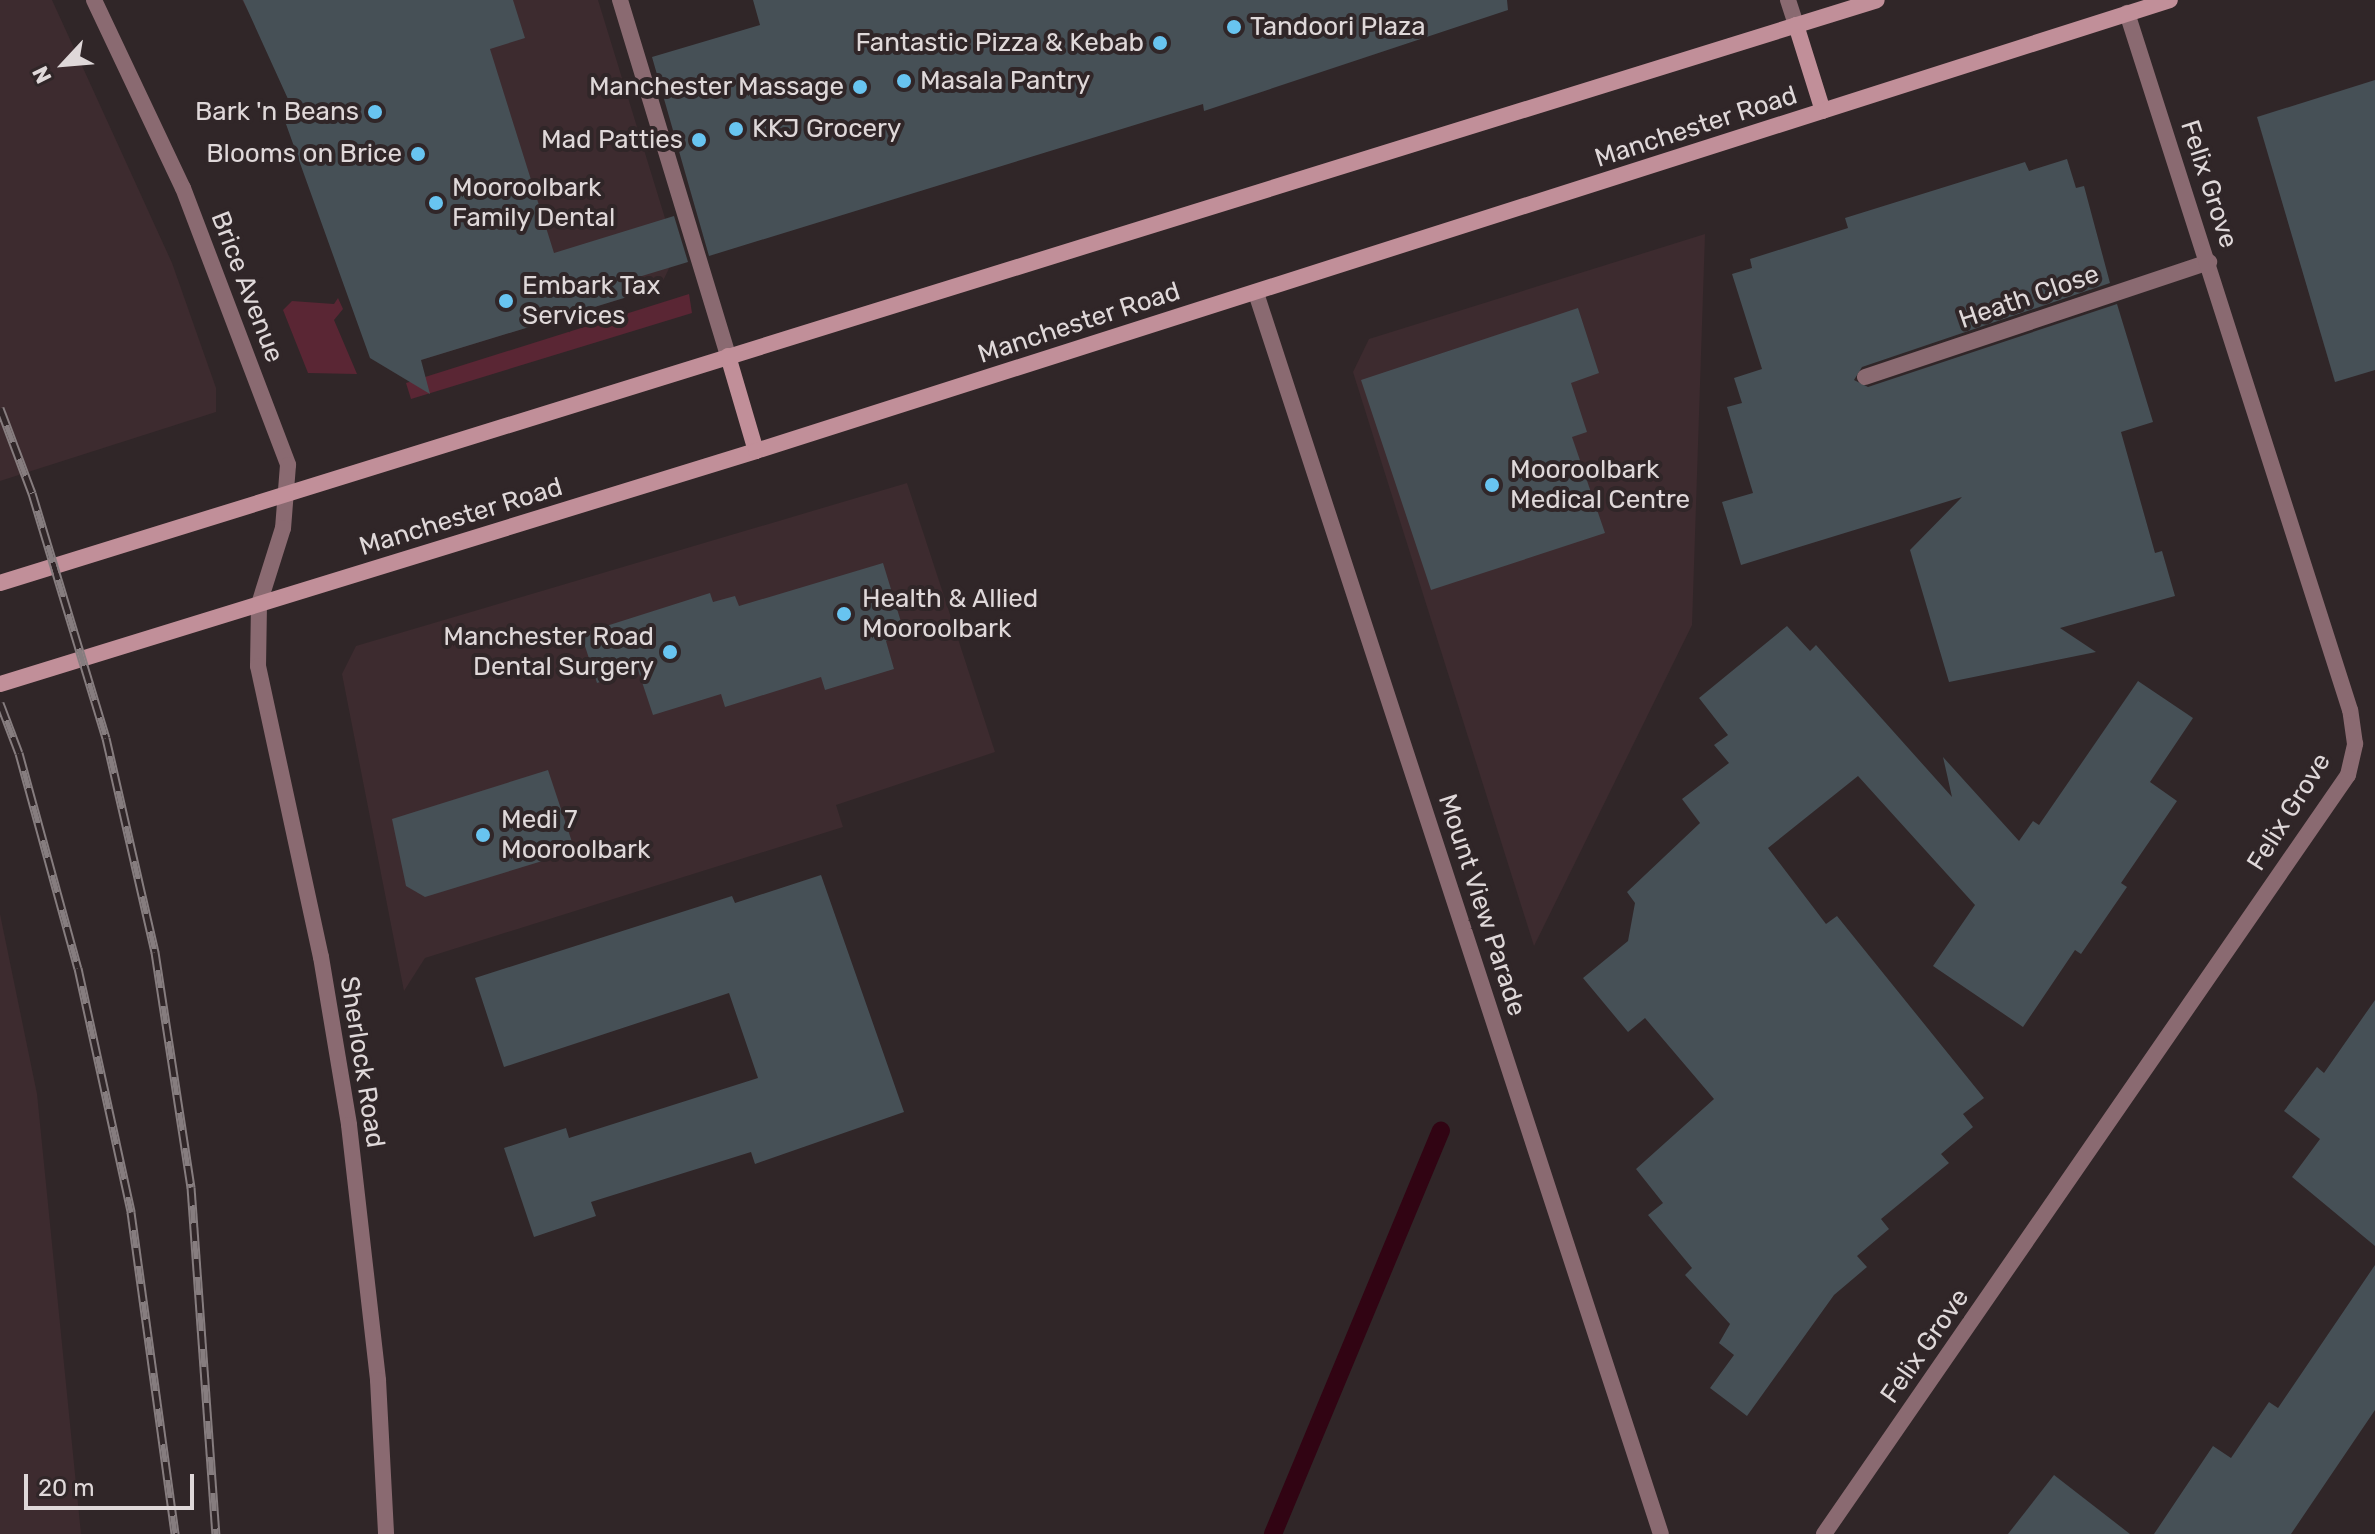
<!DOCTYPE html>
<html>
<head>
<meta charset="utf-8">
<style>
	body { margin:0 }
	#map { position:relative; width:2375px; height:1534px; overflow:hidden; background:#302628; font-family:Rubik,sans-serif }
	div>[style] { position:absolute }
	.built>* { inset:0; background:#3d2b2f }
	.green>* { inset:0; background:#5a2634 }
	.stream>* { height:18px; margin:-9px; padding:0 9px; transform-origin:9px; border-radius:9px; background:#310413 }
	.building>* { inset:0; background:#465056 }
	.lane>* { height:16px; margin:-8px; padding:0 8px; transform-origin:8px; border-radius:8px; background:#8a6a71 }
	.street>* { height:16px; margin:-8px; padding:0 8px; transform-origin:8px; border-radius:8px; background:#8a6a71 }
	.secondary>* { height:16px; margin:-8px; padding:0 8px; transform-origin:8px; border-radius:8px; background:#c18f99 }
	.rail>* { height:9px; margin-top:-4.5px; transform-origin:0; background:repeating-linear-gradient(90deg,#302628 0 18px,#867d7f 0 36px); box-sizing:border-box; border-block:2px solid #867d7f }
	.dots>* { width:22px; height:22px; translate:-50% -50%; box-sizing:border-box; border:4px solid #302628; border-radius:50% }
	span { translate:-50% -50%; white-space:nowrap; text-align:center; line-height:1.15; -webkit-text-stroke:8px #302628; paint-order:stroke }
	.poi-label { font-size:26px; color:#dfd8d9 }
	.left { translate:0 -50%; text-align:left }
	.right { translate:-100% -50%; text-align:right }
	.street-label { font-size:26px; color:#dfd8d9 }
	.north { position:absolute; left:24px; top:24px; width:80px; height:80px; -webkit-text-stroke:6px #302628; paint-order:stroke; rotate:244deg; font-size:22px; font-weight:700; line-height:32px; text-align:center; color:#dfd8d9 }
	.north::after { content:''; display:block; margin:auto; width:28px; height:36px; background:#dfd8d9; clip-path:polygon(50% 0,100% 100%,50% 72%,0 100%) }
	.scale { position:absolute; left:24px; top:1474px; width:170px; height:36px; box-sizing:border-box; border:4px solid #dfd8d9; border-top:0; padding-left:10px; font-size:24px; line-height:28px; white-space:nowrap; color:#dfd8d9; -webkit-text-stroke:6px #302628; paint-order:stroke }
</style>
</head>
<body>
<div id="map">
	<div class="built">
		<i style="clip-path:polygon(0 0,52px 0,172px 263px,216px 388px,216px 412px,0 481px)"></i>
		<i style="clip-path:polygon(242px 0,598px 0,676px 254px,660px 287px,421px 360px,412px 357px,301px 108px)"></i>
		<i style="clip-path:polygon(1705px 234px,1692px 625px,1534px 946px,1353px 372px,1369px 339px)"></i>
		<i style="clip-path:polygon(907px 483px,995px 752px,836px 805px,843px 827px,425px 958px,404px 991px,342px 674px,356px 646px)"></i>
		<i style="clip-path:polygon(0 914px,37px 1094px,81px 1534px,0 1534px)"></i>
	</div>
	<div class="green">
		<i style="clip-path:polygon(689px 294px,692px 313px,411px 399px,406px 383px)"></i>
		<i style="clip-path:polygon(338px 298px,343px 309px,334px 320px,357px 374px,308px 373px,283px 310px,292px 301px,334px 304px)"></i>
	</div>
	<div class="stream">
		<i style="left:1273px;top:1534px;width:437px;rotate:-67.4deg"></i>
	</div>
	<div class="building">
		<i style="clip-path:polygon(243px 0,513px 0,525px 38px,490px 49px,554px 253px,674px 216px,688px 262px,632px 279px,637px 294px,421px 360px,430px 394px,370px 358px,282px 113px,293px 110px)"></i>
		<i style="clip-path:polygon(753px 0,1507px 0,1508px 10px,1204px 111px,1203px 104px,709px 256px,652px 57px,760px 25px)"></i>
		<i style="clip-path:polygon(2375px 80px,2375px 370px,2335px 382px,2257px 117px)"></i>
		<i style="clip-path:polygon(2067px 159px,2076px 188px,2084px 186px,2110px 283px,1862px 367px,1854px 380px,1868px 387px,2117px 304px,2153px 422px,2121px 432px,2155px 553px,2162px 551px,2175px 596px,2060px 628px,2096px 652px,1949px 682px,1910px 550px,1962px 497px,1741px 565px,1722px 502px,1753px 493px,1727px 407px,1742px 403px,1734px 378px,1762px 369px,1732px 274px,1752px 268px,1750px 259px,1848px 228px,1845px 218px,2025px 162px,2029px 171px)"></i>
		<i style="clip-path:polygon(1578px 308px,1599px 373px,1571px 383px,1587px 432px,1572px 437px,1605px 533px,1431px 590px,1361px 380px)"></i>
		<i style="clip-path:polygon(883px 563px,905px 635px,886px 641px,894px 669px,825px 690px,821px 677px,725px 707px,721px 694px,653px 715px,638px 670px,597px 683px,581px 634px,710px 593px,713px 602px,735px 596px,739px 606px)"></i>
		<i style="clip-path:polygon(1787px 626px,1810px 651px,1816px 645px,1952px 797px,1943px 757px,2019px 841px,2033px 821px,2039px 825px,2138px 681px,2193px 718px,2150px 782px,2177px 801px,2121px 883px,2127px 887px,2081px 954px,2075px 950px,2023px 1027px,1933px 966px,1975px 905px,1858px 776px,1768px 848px,1826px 924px,1837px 916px,1984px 1098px,1963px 1114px,1973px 1127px,1941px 1154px,1949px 1163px,1881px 1219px,1889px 1229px,1857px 1256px,1867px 1267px,1834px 1295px,1747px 1416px,1710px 1388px,1734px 1355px,1719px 1343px,1730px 1324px,1685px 1275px,1692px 1268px,1648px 1215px,1663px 1203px,1636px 1169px,1714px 1099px,1645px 1018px,1628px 1032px,1583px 978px,1628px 941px,1635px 903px,1627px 892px,1700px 823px,1682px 799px,1729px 763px,1714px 745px,1728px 735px,1699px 698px)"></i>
		<i style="clip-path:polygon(548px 770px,575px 851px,425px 897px,406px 886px,392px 819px)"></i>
		<i style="clip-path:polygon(821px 875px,904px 1112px,755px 1164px,751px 1152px,591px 1202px,596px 1216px,534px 1237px,504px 1148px,566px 1128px,569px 1138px,758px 1078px,729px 993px,504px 1067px,475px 978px,732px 896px,735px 903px)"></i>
		<i style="clip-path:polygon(2375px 1000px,2375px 1246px,2292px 1177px,2320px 1139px,2284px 1111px,2317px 1067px,2324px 1073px)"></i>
		<i style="clip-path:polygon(2375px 1265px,2375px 1410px,2291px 1534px,2154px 1534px,2213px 1446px,2231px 1458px,2269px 1402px,2278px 1408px)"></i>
		<i style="clip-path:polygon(2054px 1475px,2130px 1534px,2008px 1534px)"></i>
	</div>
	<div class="lane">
		<i style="left:620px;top:0;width:372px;rotate:73.1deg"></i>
		<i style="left:1865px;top:377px;width:363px;rotate:-18.5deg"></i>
	</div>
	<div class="street">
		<i style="left:94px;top:0;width:208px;rotate:64.7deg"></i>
		<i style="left:183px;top:188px;width:296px;rotate:69.2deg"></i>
		<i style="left:288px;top:465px;width:63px;rotate:94.5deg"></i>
		<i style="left:283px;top:528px;width:80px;rotate:107.5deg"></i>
		<i style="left:259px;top:604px;width:62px;rotate:90.9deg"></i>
		<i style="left:258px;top:666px;width:298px;rotate:77.8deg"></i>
		<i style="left:321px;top:957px;width:170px;rotate:80.5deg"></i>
		<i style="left:349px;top:1125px;width:257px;rotate:83.5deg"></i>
		<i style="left:378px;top:1380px;width:154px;rotate:87deg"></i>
		<i style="left:1788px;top:0;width:26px;rotate:72deg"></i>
		<i style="left:1256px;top:293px;width:1305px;rotate:71.93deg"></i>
		<i style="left:1824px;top:1534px;width:922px;rotate:-55.38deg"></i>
		<i style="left:2348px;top:775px;width:32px;rotate:-77deg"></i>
		<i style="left:2355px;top:744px;width:34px;rotate:-98deg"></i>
		<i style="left:2350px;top:710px;width:732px;rotate:-107.74deg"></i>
	</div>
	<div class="secondary">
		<i style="left:1796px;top:25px;width:90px;rotate:72.6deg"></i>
		<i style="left:728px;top:356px;width:99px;rotate:73.6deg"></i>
		<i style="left:0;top:583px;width:1965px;rotate:-17.25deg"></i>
		<i style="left:0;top:684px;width:791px;rotate:-17.13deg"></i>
		<i style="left:756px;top:451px;width:1484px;rotate:-17.69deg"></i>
	</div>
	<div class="rail">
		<i style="left:0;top:408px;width:91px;rotate:69.4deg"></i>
		<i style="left:32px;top:493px;width:256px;rotate:73.2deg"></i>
		<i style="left:106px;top:738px;width:220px;rotate:77.1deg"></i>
		<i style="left:155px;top:952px;width:238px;rotate:81.3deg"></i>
		<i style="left:191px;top:1187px;width:348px;rotate:85.9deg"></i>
		<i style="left:0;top:703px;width:53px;rotate:69.2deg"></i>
		<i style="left:19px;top:753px;width:223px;rotate:74.7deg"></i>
		<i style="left:78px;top:968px;width:250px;rotate:77.7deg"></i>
		<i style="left:131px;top:1212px;width:325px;rotate:82.2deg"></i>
	</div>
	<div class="dots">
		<i style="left:1234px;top:27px;background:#68c4f0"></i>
		<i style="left:1160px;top:43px;background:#68c4f0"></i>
		<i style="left:904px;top:81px;background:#68c4f0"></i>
		<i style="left:860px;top:87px;background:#68c4f0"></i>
		<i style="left:375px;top:112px;background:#68c4f0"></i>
		<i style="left:736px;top:129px;background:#68c4f0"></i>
		<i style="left:699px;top:140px;background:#68c4f0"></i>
		<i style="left:418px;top:154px;background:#68c4f0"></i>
		<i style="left:436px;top:203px;background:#68c4f0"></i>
		<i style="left:506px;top:301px;background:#68c4f0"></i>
		<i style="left:1492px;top:485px;background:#68c4f0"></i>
		<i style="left:844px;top:614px;background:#68c4f0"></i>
		<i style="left:670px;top:652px;background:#68c4f0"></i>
		<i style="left:483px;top:835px;background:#68c4f0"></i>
	</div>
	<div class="poi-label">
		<span class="left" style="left:1250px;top:27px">Tandoori Plaza</span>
		<span class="right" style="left:1144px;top:43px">Fantastic Pizza &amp; Kebab</span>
		<span class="left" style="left:920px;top:81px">Masala Pantry</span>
		<span class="right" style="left:844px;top:87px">Manchester Massage</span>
		<span class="right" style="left:359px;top:112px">Bark 'n Beans</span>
		<span class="left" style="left:752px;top:129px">KKJ Grocery</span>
		<span class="right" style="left:683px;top:140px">Mad Patties</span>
		<span class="right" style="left:402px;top:154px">Blooms on Brice</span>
		<span class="left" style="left:452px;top:203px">Mooroolbark<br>Family Dental</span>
		<span class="left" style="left:522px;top:301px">Embark Tax<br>Services</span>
		<span class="left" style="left:1510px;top:485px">Mooroolbark<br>Medical Centre</span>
		<span class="left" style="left:862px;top:614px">Health &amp; Allied<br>Mooroolbark</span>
		<span class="right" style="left:654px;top:652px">Manchester Road<br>Dental Surgery</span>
		<span class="left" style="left:501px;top:835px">Medi 7<br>Mooroolbark</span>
	</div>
	<div class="street-label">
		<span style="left:1696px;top:127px;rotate:-18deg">Manchester Road</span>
		<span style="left:2209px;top:184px;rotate:72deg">Felix Grove</span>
		<span style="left:247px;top:287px;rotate:69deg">Brice Avenue</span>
		<span style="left:2029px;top:297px;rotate:-19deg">Heath Close</span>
		<span style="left:1079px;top:323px;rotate:-18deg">Manchester Road</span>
		<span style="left:461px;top:517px;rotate:-17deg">Manchester Road</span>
		<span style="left:2289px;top:812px;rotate:-58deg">Felix Grove</span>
		<span style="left:1482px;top:905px;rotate:72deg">Mount View Parade</span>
		<span style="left:362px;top:1062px;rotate:81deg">Sherlock Road</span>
		<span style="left:1925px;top:1346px;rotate:-55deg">Felix Grove</span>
	</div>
	<div class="north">N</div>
	<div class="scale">20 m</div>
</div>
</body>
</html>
